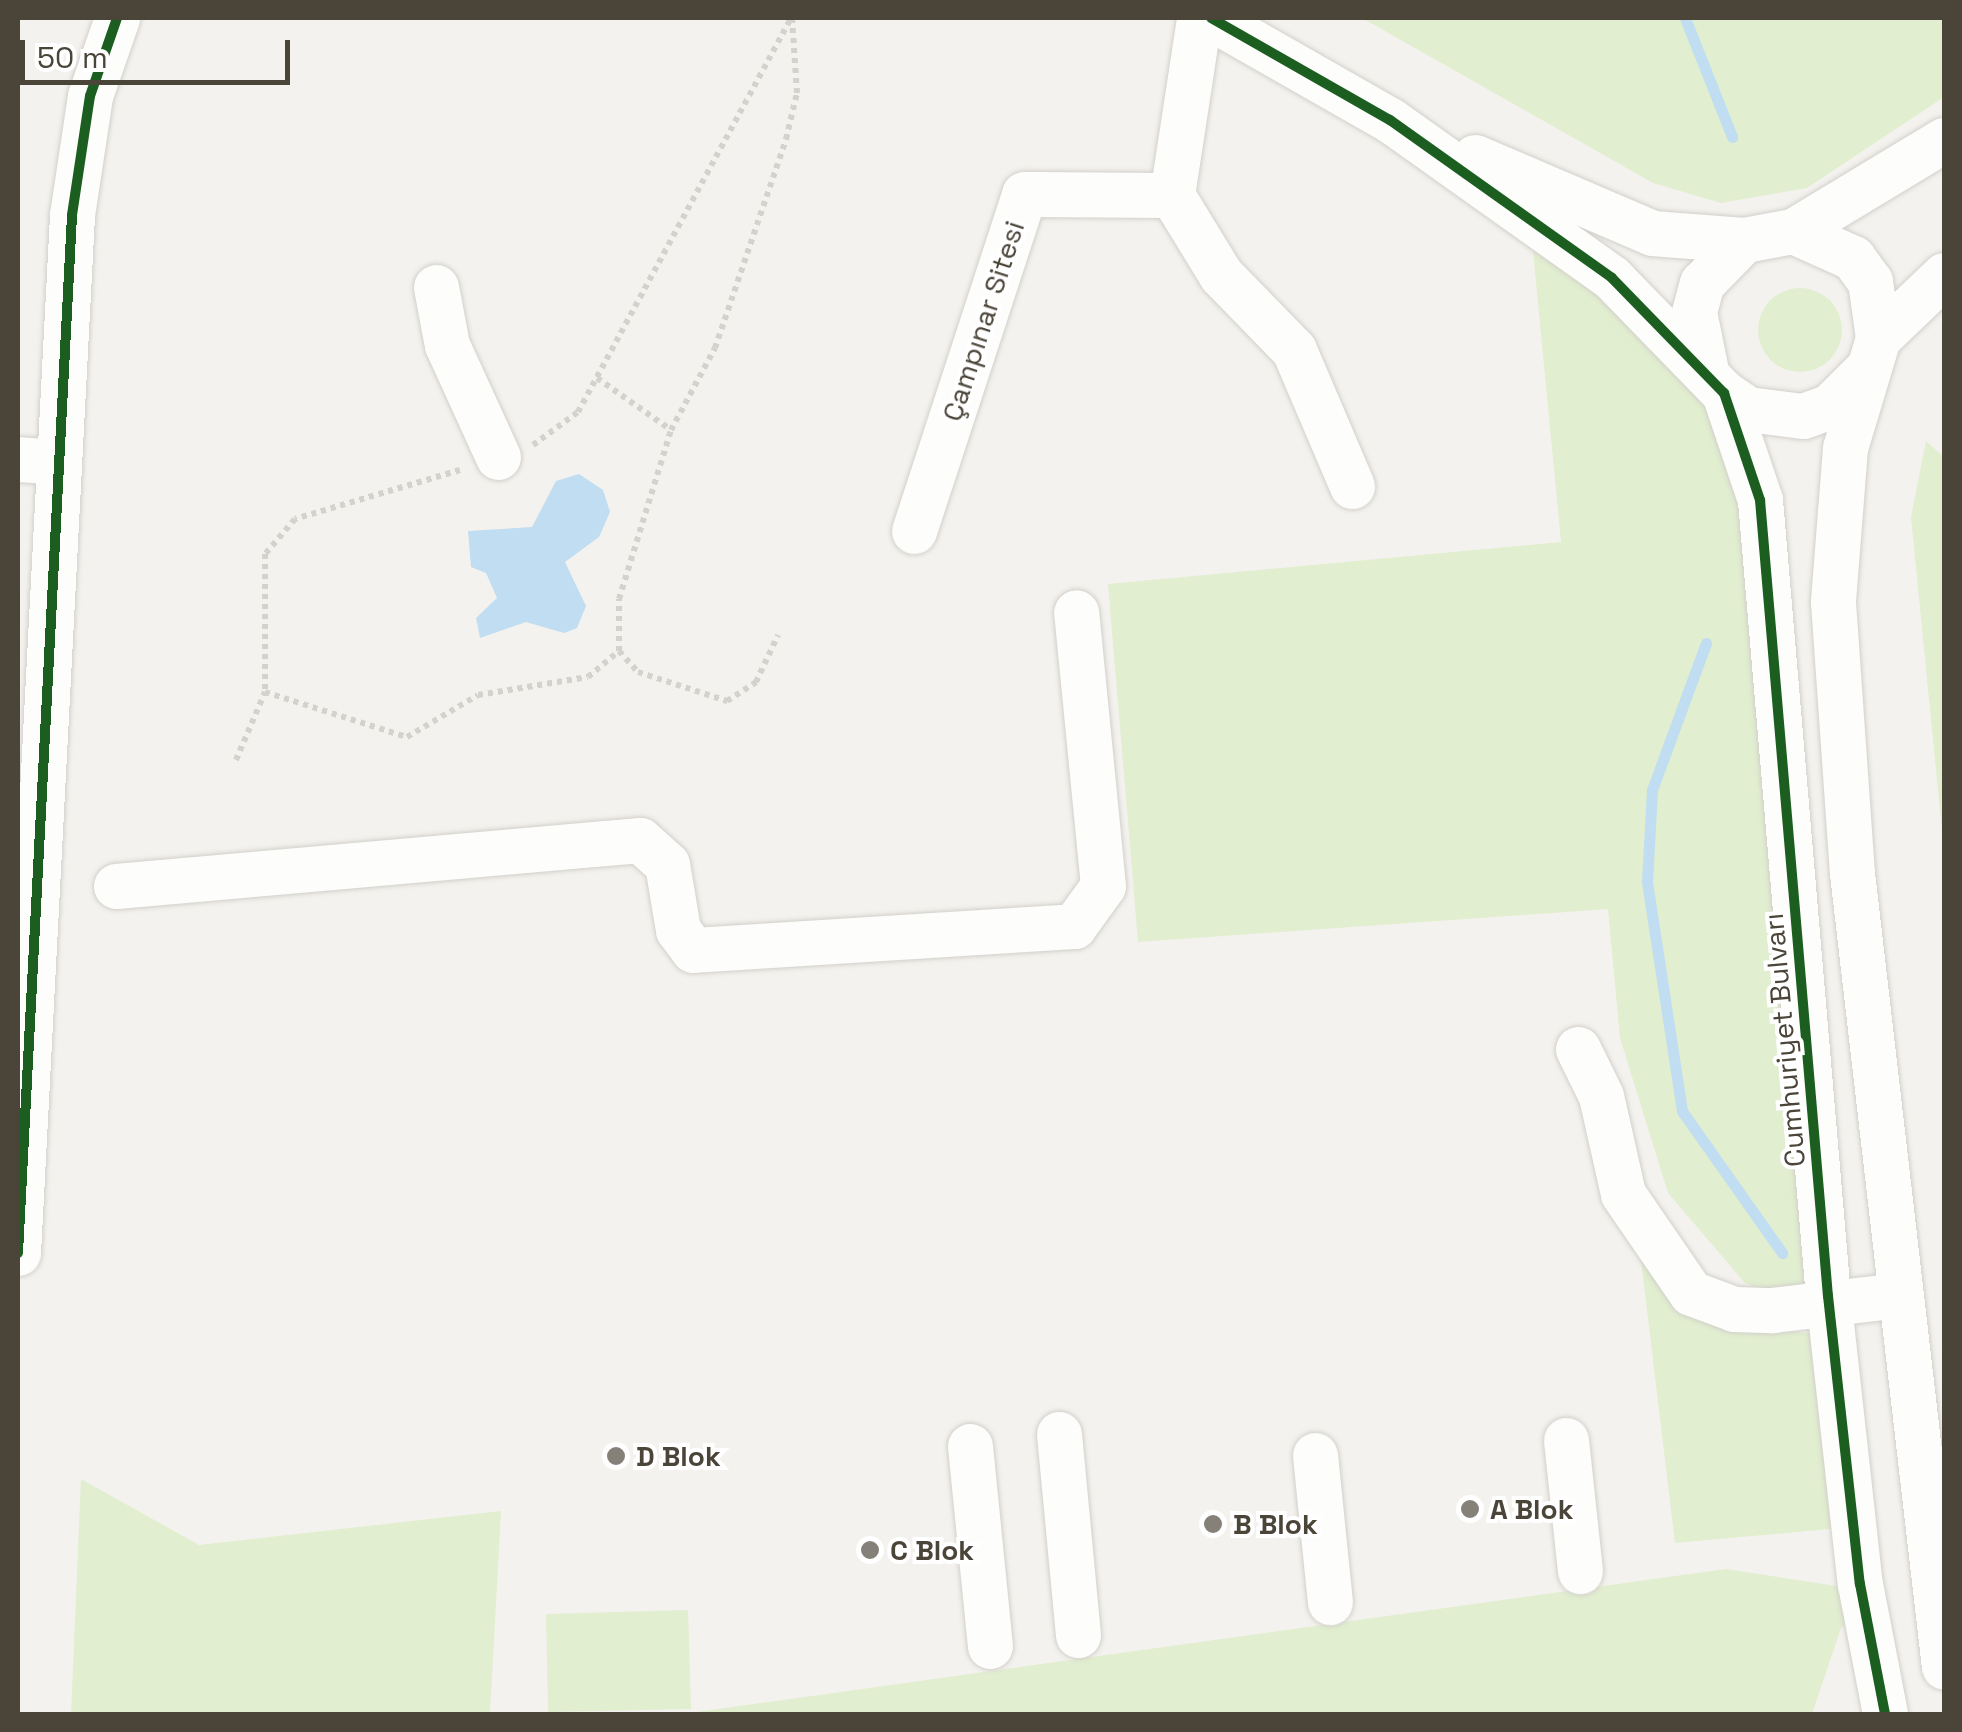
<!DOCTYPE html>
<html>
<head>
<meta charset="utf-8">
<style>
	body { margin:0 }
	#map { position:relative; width:1962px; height:1732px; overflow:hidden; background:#f4f2ee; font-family:"Space Grotesk",sans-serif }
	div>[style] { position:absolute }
	.green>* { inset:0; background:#e1eecf }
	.round { border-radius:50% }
	.water>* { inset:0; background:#c0ddf1 }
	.stream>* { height:11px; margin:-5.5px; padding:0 5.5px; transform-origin:5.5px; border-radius:5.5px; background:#c0ddf1 }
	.path>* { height:6px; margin-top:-3px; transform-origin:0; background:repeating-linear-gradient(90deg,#d3d2cc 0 5px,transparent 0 10px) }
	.roads { filter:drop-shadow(0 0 2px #d2d0cb) drop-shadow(0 0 2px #d2d0cb) }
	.minor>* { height:45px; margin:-22.5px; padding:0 22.5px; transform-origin:22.5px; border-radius:22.5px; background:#fdfdfc }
	.cycleway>* { height:10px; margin:-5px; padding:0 5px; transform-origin:5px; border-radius:5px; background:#1b5e20 }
	.dots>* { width:28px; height:28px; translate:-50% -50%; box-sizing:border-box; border:5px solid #fff; border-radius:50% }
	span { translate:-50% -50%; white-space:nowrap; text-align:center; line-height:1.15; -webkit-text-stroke:8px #fff; paint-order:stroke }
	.street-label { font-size:28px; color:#4b4439 }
	.poi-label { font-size:28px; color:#4b4439; font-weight:700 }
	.left { translate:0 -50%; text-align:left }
	.frame { position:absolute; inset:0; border:20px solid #4b4439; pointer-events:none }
	.scale { position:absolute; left:20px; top:40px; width:270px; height:45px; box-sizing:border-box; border:5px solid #4b4439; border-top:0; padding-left:12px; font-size:30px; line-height:35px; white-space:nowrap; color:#4b4439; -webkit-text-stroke:8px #fff; paint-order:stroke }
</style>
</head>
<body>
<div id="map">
	<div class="green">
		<i style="clip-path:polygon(1362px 18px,1944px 18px,1944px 97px,1807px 188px,1721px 203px,1653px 183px)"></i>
		<i style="clip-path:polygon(1532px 241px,1676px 357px,1724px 429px,1743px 488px,1819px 1281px,1767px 1292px,1745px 1283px,1668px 1193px,1620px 1038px,1608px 909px,1138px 942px,1108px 584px,1561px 542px)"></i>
		<i class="round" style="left:1758px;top:288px;width:84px;height:84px"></i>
		<i style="clip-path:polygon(1926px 441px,1944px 457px,1943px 841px,1911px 517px)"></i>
		<i style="clip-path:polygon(1640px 1252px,1769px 1329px,1843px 1337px,1862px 1526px,1675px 1543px)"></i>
		<i style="clip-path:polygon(81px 1479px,199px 1545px,501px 1511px,490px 1714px,71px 1714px)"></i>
		<i style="clip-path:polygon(1726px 1569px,1843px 1587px,1856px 1614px,1841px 1628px,1812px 1714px,682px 1714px)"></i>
		<i style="clip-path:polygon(688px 1610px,691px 1709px,548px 1712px,546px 1614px)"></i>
	</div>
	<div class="water">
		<i style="clip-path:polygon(579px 474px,603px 490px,610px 512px,599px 537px,565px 562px,586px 606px,577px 628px,564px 633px,526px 622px,480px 638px,476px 618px,497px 598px,486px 573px,471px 567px,468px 531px,532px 527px,556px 481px)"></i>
	</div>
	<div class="stream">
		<i style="left:1685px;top:18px;width:128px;rotate:68.4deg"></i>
		<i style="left:1706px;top:643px;width:157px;rotate:110.2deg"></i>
		<i style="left:1652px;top:790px;width:92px;rotate:93.1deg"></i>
		<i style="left:1647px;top:882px;width:232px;rotate:81.3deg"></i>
		<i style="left:1682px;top:1111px;width:174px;rotate:54.8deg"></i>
	</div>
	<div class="path">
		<i style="left:597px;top:378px;width:90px;rotate:35.1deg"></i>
		<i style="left:533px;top:445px;width:56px;rotate:-36.3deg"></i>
		<i style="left:578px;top:412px;width:448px;rotate:-61.6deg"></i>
		<i style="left:460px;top:470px;width:172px;rotate:163.5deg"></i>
		<i style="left:295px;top:519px;width:46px;rotate:130.6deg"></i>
		<i style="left:265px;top:554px;width:138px;rotate:90deg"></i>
		<i style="left:265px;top:692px;width:149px;rotate:17.6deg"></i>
		<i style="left:407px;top:737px;width:82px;rotate:-30.6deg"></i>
		<i style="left:478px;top:695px;width:111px;rotate:-9.3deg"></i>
		<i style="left:588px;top:677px;width:40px;rotate:-40deg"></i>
		<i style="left:619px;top:651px;width:52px;rotate:-90deg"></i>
		<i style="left:619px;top:599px;width:177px;rotate:-72.9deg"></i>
		<i style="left:671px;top:430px;width:93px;rotate:-61.8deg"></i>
		<i style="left:715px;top:348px;width:221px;rotate:-71.2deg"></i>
		<i style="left:786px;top:139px;width:47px;rotate:-76.6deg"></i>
		<i style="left:797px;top:93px;width:75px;rotate:-93.8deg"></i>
		<i style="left:619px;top:651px;width:28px;rotate:48deg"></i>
		<i style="left:638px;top:672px;width:94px;rotate:18deg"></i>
		<i style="left:727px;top:701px;width:35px;rotate:-33deg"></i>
		<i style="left:756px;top:682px;width:52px;rotate:-64.9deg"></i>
		<i style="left:236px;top:760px;width:74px;rotate:-66.9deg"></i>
	</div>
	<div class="roads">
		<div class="minor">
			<i style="left:1211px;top:18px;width:206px;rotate:29.7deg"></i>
			<i style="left:1390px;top:120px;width:272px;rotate:35.4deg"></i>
			<i style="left:1612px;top:278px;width:161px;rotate:45.8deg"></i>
			<i style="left:1724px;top:393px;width:113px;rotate:71.4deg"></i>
			<i style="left:1760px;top:500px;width:799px;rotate:85.12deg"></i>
			<i style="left:1828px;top:1296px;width:290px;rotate:83.7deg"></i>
			<i style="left:1860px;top:1584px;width:132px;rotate:79.1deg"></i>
			<i style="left:1475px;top:157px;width:193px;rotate:23.2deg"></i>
			<i style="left:1652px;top:233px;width:92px;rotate:4.4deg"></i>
			<i style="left:1744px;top:240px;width:50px;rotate:-10.4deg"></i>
			<i style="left:1793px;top:231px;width:176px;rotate:-31.1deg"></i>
			<i style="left:1172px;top:195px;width:94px;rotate:58.5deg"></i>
			<i style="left:1221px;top:275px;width:105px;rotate:45.8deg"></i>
			<i style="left:1294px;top:350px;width:148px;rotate:66.9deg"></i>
			<i style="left:1793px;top:231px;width:66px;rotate:24.2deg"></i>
			<i style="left:1853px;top:258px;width:29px;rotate:54deg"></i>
			<i style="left:1870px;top:281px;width:58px;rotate:82deg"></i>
			<i style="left:1944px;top:275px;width:91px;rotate:136.3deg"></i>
			<i style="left:1878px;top:338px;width:115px;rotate:106.7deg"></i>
			<i style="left:1845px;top:448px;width:154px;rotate:94.5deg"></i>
			<i style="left:1833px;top:602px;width:272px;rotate:86deg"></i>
			<i style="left:1852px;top:873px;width:799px;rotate:83.39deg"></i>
			<i style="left:436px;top:287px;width:59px;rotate:79.3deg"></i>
			<i style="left:447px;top:345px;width:123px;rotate:65.5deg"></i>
			<i style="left:1706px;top:371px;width:60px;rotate:-101.5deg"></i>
			<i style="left:1694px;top:312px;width:30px;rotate:-75deg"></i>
			<i style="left:1702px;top:283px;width:60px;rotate:-45.7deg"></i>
			<i style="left:1724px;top:393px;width:29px;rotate:34deg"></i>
			<i style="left:1748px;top:409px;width:55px;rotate:7.3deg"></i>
			<i style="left:1803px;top:416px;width:29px;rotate:-20deg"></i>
			<i style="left:1830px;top:406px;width:54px;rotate:-45deg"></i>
			<i style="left:18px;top:459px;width:40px;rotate:4.3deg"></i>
			<i style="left:914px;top:531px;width:354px;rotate:-71.9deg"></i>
			<i style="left:1024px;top:194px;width:148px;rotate:0.4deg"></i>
			<i style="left:1172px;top:195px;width:179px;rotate:-81.3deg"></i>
			<i style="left:116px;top:886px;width:526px;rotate:-5.02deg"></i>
			<i style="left:640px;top:840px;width:36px;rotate:42deg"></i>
			<i style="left:667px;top:864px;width:67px;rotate:80.5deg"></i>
			<i style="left:678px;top:930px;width:25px;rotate:53deg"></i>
			<i style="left:693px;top:950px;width:382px;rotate:-3.6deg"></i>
			<i style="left:1074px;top:926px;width:49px;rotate:-54.1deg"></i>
			<i style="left:1103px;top:886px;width:275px;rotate:-95.6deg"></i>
			<i style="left:1578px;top:1049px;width:52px;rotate:63.9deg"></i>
			<i style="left:1601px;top:1096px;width:100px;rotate:77.3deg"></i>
			<i style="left:1623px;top:1194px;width:120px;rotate:55.5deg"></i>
			<i style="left:1691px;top:1293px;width:46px;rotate:20.4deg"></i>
			<i style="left:1734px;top:1309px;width:38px;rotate:2deg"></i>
			<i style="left:1772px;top:1310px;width:128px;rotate:-6.7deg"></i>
			<i style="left:18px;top:1253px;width:1039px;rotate:-87.02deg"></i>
			<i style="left:72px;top:215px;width:120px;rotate:-81.4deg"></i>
			<i style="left:90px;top:96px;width:83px;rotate:-70.9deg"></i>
			<i style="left:1059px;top:1434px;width:202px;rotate:84.6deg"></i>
			<i style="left:1566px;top:1440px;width:132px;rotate:83.9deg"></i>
			<i style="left:970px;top:1446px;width:201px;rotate:84.3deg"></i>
			<i style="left:1315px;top:1455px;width:148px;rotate:84.2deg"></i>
		</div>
	</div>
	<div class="cycleway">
		<i style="left:1211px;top:18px;width:206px;rotate:29.7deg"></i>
		<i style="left:1390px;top:120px;width:272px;rotate:35.4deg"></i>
		<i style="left:1612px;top:278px;width:161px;rotate:45.8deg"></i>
		<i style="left:1724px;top:393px;width:113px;rotate:71.4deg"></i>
		<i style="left:1760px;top:500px;width:799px;rotate:85.12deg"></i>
		<i style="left:1828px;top:1296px;width:290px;rotate:83.7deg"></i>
		<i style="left:1860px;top:1584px;width:132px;rotate:79.1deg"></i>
		<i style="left:18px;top:1253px;width:1039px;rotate:-87.02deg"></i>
		<i style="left:72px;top:215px;width:120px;rotate:-81.4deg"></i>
		<i style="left:90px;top:96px;width:83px;rotate:-70.9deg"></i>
	</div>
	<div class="dots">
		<i style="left:616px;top:1456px;background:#868178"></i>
		<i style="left:1470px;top:1509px;background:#868178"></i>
		<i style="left:1213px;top:1524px;background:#868178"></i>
		<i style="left:870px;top:1550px;background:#868178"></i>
	</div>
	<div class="street-label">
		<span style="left:983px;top:321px;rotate:-72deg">Çampınar Sitesi</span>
		<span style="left:1784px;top:1040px;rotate:-95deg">Cumhuriyet Bulvarı</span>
	</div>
	<div class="poi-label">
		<span class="left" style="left:636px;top:1456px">D Blok</span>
		<span class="left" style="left:1490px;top:1509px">A Blok</span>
		<span class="left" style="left:1233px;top:1524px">B Blok</span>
		<span class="left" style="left:890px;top:1550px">C Blok</span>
	</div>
	<div class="frame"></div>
	<div class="scale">50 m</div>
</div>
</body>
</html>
